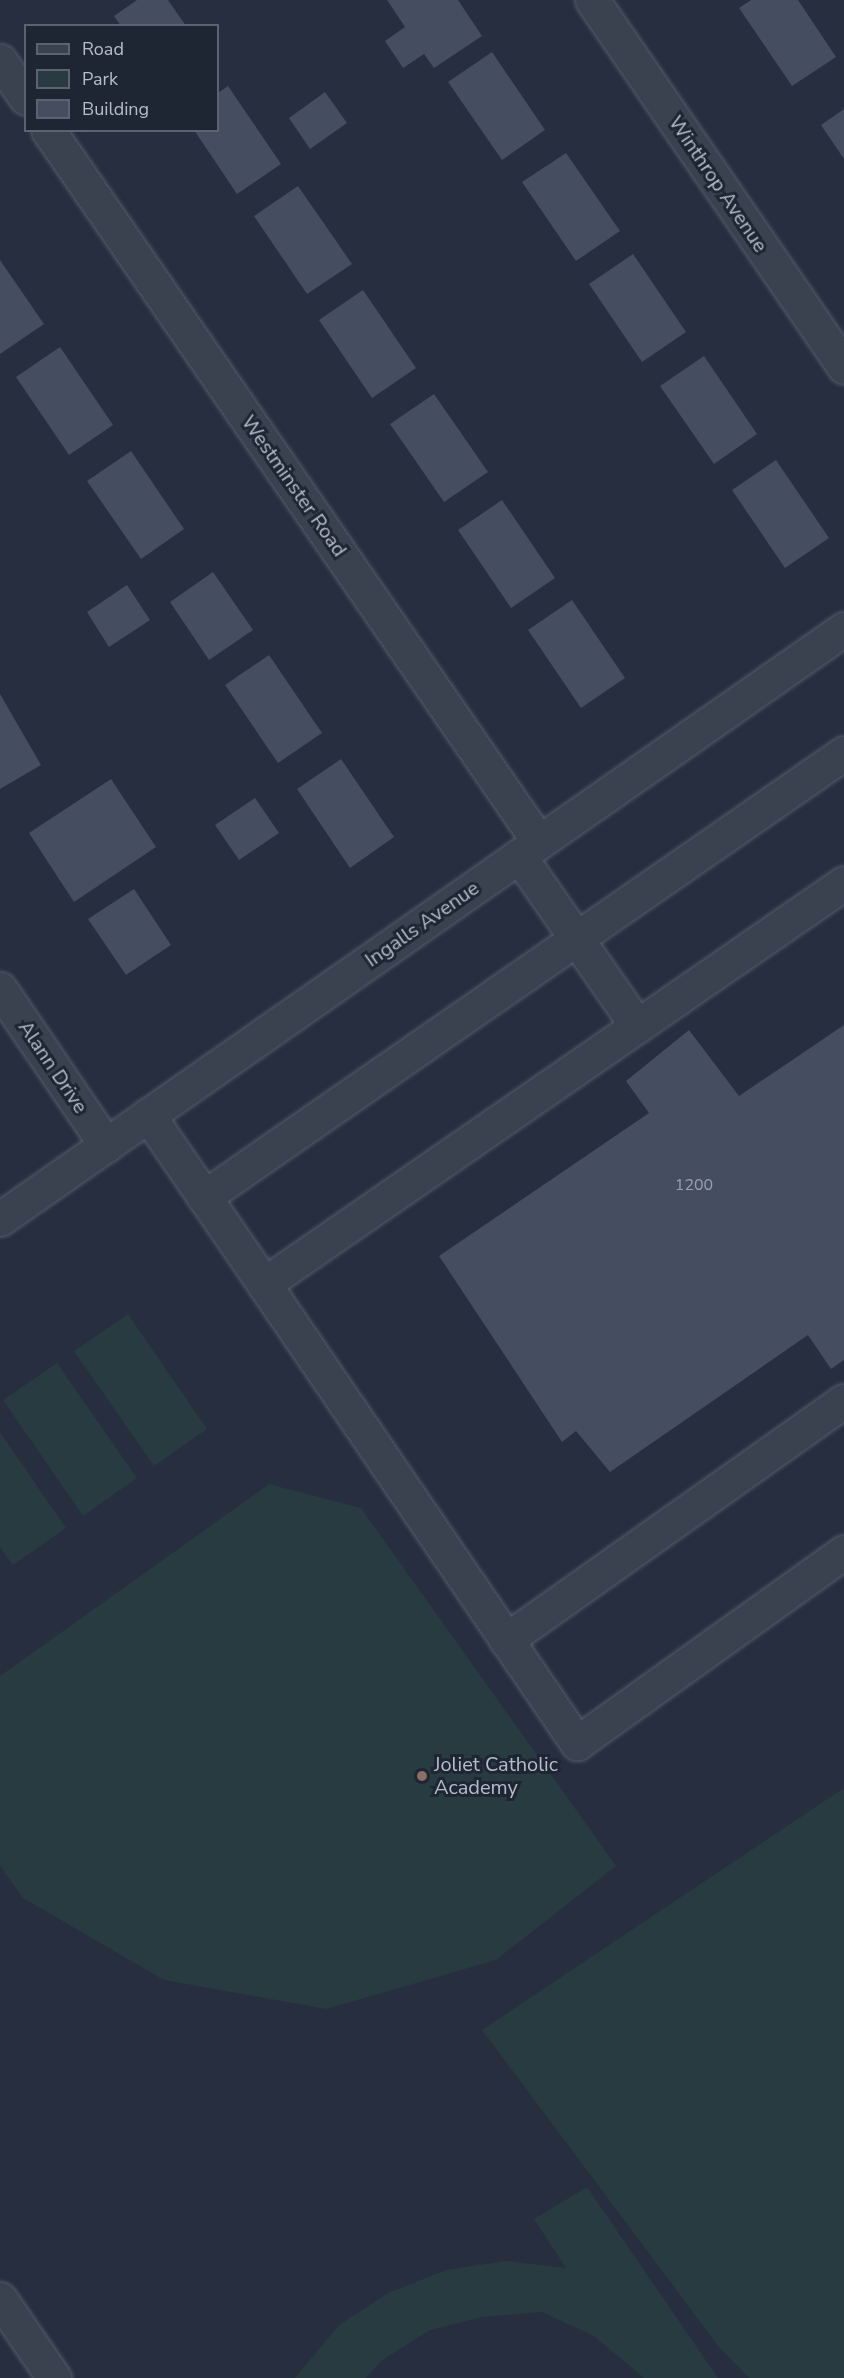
<!DOCTYPE html>
<html>
<head>
<meta charset="utf-8">
<style>
	body { margin:0 }
	#map { position:relative; width:844px; height:2378px; overflow:hidden; background:#262e3f; font-family:"Nunito Sans",sans-serif }
	div>[style] { position:absolute }
	.green>* { inset:0; background:#283b40 }
	.building>* { inset:0; background:#454e61 }
	.roads { filter:drop-shadow(0 0 2px #545c6a) drop-shadow(0 0 2px #545c6a) }
	.minor>* { height:33px; margin:-16.5px; padding:0 16.5px; transform-origin:16.5px; border-radius:16.5px; background:#3a414f }
	.dots>* { width:16px; height:16px; translate:-50% -50%; box-sizing:border-box; border:3px solid #1e2634; border-radius:50% }
	span { translate:-50% -50%; white-space:nowrap; text-align:center; line-height:1.15; -webkit-text-stroke:6px #1e2634; paint-order:stroke }
	.number-label { font-size:16px; color:#9aa0b0 }
	.number-label span { -webkit-text-stroke-width:0 }
	.street-label { font-size:20px; color:#b6bcca }
	.poi-label { font-size:20px; color:#b6bcca }
	.left { translate:0 -50%; text-align:left }
	.legend { position:absolute; left:24px; top:24px; width:195px; height:108px; box-sizing:border-box; background:#1e2634; border:2px solid #5b6270; margin:0; padding:8px 10px; list-style:none; font-size:18px; color:#b6bcca }
	.legend li { display:flex; align-items:center; gap:12px; height:30px }
	.legend b { width:30px; border:2px solid #5b6270 }
</style>
</head>
<body>
<div id="map">
	<div class="green">
		<i style="clip-path:polygon(128px 1314px,207px 1429px,154px 1466px,74px 1351px)"></i>
		<i style="clip-path:polygon(57px 1363px,137px 1478px,83px 1516px,3px 1400px)"></i>
		<i style="clip-path:polygon(0 1432px,66px 1528px,13px 1565px,0 1547px)"></i>
		<i style="clip-path:polygon(269px 1484px,361px 1508px,616px 1866px,496px 1960px,326px 2009px,164px 1980px,23px 1898px,0 1866px,0 1676px)"></i>
		<i style="clip-path:polygon(844px 1788px,844px 2378px,749px 2378px,719px 2347px,482px 2030px)"></i>
		<i style="clip-path:polygon(587px 2187px,718px 2378px,644px 2378px,594px 2336px,542px 2312px,483px 2317px,430px 2330px,381px 2361px,366px 2378px,295px 2378px,339px 2325px,388px 2293px,446px 2270px,506px 2261px,566px 2268px,534px 2219px)"></i>
	</div>
	<div class="building">
		<i style="clip-path:polygon(137px 0,168px 0,186px 26px,121px 26px,114px 16px)"></i>
		<i style="clip-path:polygon(387px 0,458px 0,482px 36px,434px 68px,424px 54px,403px 68px,385px 41px,405px 27px)"></i>
		<i style="clip-path:polygon(751px 0,798px 0,836px 57px,792px 86px,739px 8px)"></i>
		<i style="clip-path:polygon(492px 52px,545px 130px,502px 160px,448px 82px)"></i>
		<i style="clip-path:polygon(228px 86px,281px 164px,237px 194px,194px 130px,218px 130px,218px 93px)"></i>
		<i style="clip-path:polygon(325px 92px,347px 123px,310px 149px,289px 118px)"></i>
		<i style="clip-path:polygon(844px 109px,844px 159px,821px 125px)"></i>
		<i style="clip-path:polygon(566px 153px,620px 231px,576px 261px,522px 182px)"></i>
		<i style="clip-path:polygon(298px 186px,352px 264px,307px 294px,254px 216px)"></i>
		<i style="clip-path:polygon(633px 254px,686px 332px,642px 362px,589px 284px)"></i>
		<i style="clip-path:polygon(0 260px,44px 324px,0 354px)"></i>
		<i style="clip-path:polygon(363px 290px,416px 368px,372px 398px,319px 320px)"></i>
		<i style="clip-path:polygon(60px 347px,113px 425px,69px 455px,16px 377px)"></i>
		<i style="clip-path:polygon(704px 356px,757px 434px,714px 464px,660px 386px)"></i>
		<i style="clip-path:polygon(434px 394px,488px 472px,444px 502px,390px 424px)"></i>
		<i style="clip-path:polygon(131px 451px,184px 529px,141px 559px,87px 481px)"></i>
		<i style="clip-path:polygon(776px 460px,829px 538px,785px 568px,732px 490px)"></i>
		<i style="clip-path:polygon(502px 500px,555px 578px,511px 608px,458px 530px)"></i>
		<i style="clip-path:polygon(213px 572px,253px 630px,209px 660px,170px 602px)"></i>
		<i style="clip-path:polygon(127px 585px,150px 620px,109px 647px,87px 612px)"></i>
		<i style="clip-path:polygon(572px 600px,625px 678px,581px 708px,528px 630px)"></i>
		<i style="clip-path:polygon(269px 655px,322px 733px,278px 763px,225px 685px)"></i>
		<i style="clip-path:polygon(0 694px,41px 765px,0 789px)"></i>
		<i style="clip-path:polygon(341px 759px,394px 837px,350px 868px,297px 789px)"></i>
		<i style="clip-path:polygon(111px 779px,156px 847px,74px 902px,29px 833px)"></i>
		<i style="clip-path:polygon(255px 798px,279px 833px,239px 860px,215px 825px)"></i>
		<i style="clip-path:polygon(134px 889px,171px 945px,126px 975px,88px 919px)"></i>
		<i style="clip-path:polygon(844px 1025px,844px 1360px,831px 1369px,808px 1335px,610px 1472px,576px 1431px,562px 1442px,439px 1256px,649px 1113px,626px 1081px,689px 1030px,739px 1096px)"></i>
	</div>
	<div class="roads">
		<div class="minor">
			<i style="left:592px;top:0;width:445px;rotate:55.5deg"></i>
			<i style="left:0;top:61px;width:45px;rotate:54.9deg"></i>
			<i style="left:48px;top:130px;width:865px;rotate:55.41deg"></i>
			<i style="left:519px;top:856px;width:207px;rotate:55.2deg"></i>
			<i style="left:0;top:989px;width:189px;rotate:55.8deg"></i>
			<i style="left:148px;top:1115px;width:205px;rotate:55.5deg"></i>
			<i style="left:264px;top:1284px;width:705px;rotate:-34.66deg"></i>
			<i style="left:204px;top:1197px;width:779px;rotate:-34.75deg"></i>
			<i style="left:0;top:1219px;width:1030px;rotate:-34.96deg"></i>
			<i style="left:264px;top:1284px;width:556px;rotate:55.71deg"></i>
			<i style="left:577px;top:1743px;width:328px;rotate:-35.6deg"></i>
			<i style="left:506px;top:1640px;width:414px;rotate:-35.3deg"></i>
			<i style="left:0;top:2299px;width:96px;rotate:55.6deg"></i>
		</div>
	</div>
	<div class="dots">
		<i style="left:422px;top:1776px;background:#8d6e63"></i>
	</div>
	<div class="number-label">
		<span style="left:694px;top:1185px">1200</span>
	</div>
	<div class="street-label">
		<span style="left:718px;top:184px;rotate:56deg">Winthrop Avenue</span>
		<span style="left:294px;top:486px;rotate:55deg">Westminster Road</span>
		<span style="left:422px;top:924px;rotate:-35deg">Ingalls Avenue</span>
		<span style="left:53px;top:1067px;rotate:56deg">Alann Drive</span>
	</div>
	<div class="poi-label">
		<span class="left" style="left:434px;top:1776px">Joliet Catholic<br>Academy</span>
	</div>
	<ul class="legend">
	<li><b style="height:8px;background:#3a414f"></b>Road</li>
	<li><b style="height:16px;background:#283b40"></b>Park</li>
	<li><b style="height:16px;background:#454e61"></b>Building</li>
	</ul>
</div>
</body>
</html>
